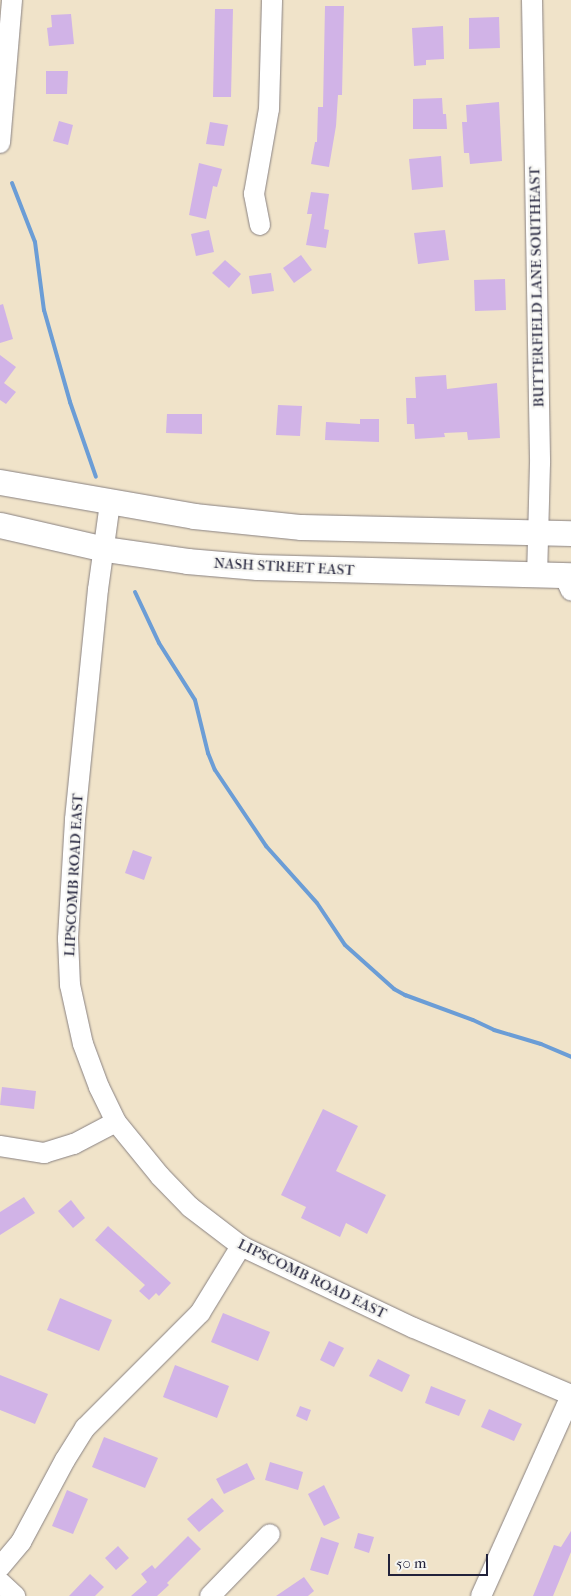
<!DOCTYPE html>
<html>
<head>
<meta charset="utf-8">
<style>
	body { margin:0 }
	#map { position:relative; width:571px; height:1596px; overflow:hidden; background:#f0e3c9; font-family:"IM FELL French Canon",serif }
	div>[style] { position:absolute }
	.stream>* { height:4px; margin:-2px; padding:0 2px; transform-origin:2px; border-radius:2px; background:#6b9dd6 }
	.building>* { inset:0; background:#d1b3e7 }
	.roads { filter:drop-shadow(0 0 1px #898282) drop-shadow(0 0 1px #898282) }
	.minor>* { height:20px; margin:-10px; padding:0 10px; transform-origin:10px; border-radius:10px; background:#fff }
	.major>* { height:25px; margin:-12.5px; padding:0 12.5px; transform-origin:12.5px; border-radius:12.5px; background:#fff }
	span { translate:-50% -50%; white-space:nowrap; text-align:center; line-height:1.15; -webkit-text-stroke:4px #f6f6f2; paint-order:stroke }
	.street-label { font-size:15px; color:#22223b }
	.scale { position:absolute; left:388px; top:1554px; width:100px; height:22px; box-sizing:border-box; border:2px solid #22223b; border-top:0; padding-left:6px; font-size:15px; line-height:18px; white-space:nowrap; color:#22223b; -webkit-text-stroke:4px #f6f6f2; paint-order:stroke }
</style>
</head>
<body>
<div id="map">
	<div class="stream">
		<i style="left:12px;top:183px;width:63px;rotate:68.7deg"></i>
		<i style="left:35px;top:242px;width:69px;rotate:82.5deg"></i>
		<i style="left:44px;top:310px;width:96px;rotate:74.2deg"></i>
		<i style="left:70px;top:402px;width:79px;rotate:70.9deg"></i>
		<i style="left:135px;top:592px;width:56px;rotate:64.8deg"></i>
		<i style="left:159px;top:643px;width:67px;rotate:57.7deg"></i>
		<i style="left:195px;top:700px;width:55px;rotate:76.2deg"></i>
		<i style="left:208px;top:753px;width:18px;rotate:68deg"></i>
		<i style="left:215px;top:770px;width:92px;rotate:56.1deg"></i>
		<i style="left:266px;top:846px;width:76px;rotate:48.2deg"></i>
		<i style="left:317px;top:903px;width:50px;rotate:56.3deg"></i>
		<i style="left:345px;top:945px;width:66px;rotate:41.9deg"></i>
		<i style="left:394px;top:989px;width:13px;rotate:29deg"></i>
		<i style="left:405px;top:995px;width:72px;rotate:20.2deg"></i>
		<i style="left:473px;top:1020px;width:23px;rotate:25deg"></i>
		<i style="left:494px;top:1030px;width:49px;rotate:16.6deg"></i>
		<i style="left:541px;top:1044px;width:33px;rotate:23deg"></i>
	</div>
	<div class="building">
		<i style="clip-path:polygon(325px 6px,344px 6px,342px 95px,338px 95px,336px 126px,329px 167px,311px 164px,315px 142px,317px 142px,318px 107px,323px 107px)"></i>
		<i style="clip-path:polygon(215px 9px,233px 9px,231px 97px,213px 97px)"></i>
		<i style="clip-path:polygon(71px 14px,74px 44px,49px 46px,47px 28px,52px 27px,51px 15px)"></i>
		<i style="clip-path:polygon(499px 17px,500px 48px,469px 49px,469px 18px)"></i>
		<i style="clip-path:polygon(443px 26px,444px 59px,426px 60px,426px 65px,414px 66px,412px 28px)"></i>
		<i style="clip-path:polygon(46px 71px,68px 71px,67px 94px,46px 94px)"></i>
		<i style="clip-path:polygon(442px 98px,443px 114px,446px 114px,447px 129px,413px 129px,413px 99px)"></i>
		<i style="clip-path:polygon(499px 102px,502px 161px,470px 164px,469px 153px,464px 153px,462px 122px,467px 122px,466px 105px)"></i>
		<i style="clip-path:polygon(59px 121px,73px 125px,68px 145px,53px 141px)"></i>
		<i style="clip-path:polygon(210px 122px,228px 125px,224px 146px,206px 144px)"></i>
		<i style="clip-path:polygon(441px 156px,443px 187px,412px 190px,409px 159px)"></i>
		<i style="clip-path:polygon(199px 163px,222px 169px,217px 187px,213px 186px,206px 219px,189px 215px)"></i>
		<i style="clip-path:polygon(311px 192px,329px 194px,324px 229px,329px 230px,326px 248px,306px 245px,312px 214px,307px 214px)"></i>
		<i style="clip-path:polygon(209px 230px,214px 252px,196px 256px,191px 234px)"></i>
		<i style="clip-path:polygon(445px 230px,449px 260px,418px 264px,414px 233px)"></i>
		<i style="clip-path:polygon(301px 255px,312px 270px,294px 283px,283px 268px)"></i>
		<i style="clip-path:polygon(225px 260px,241px 274px,229px 288px,212px 273px)"></i>
		<i style="clip-path:polygon(271px 273px,274px 291px,252px 294px,249px 276px)"></i>
		<i style="clip-path:polygon(505px 279px,506px 310px,475px 311px,474px 280px)"></i>
		<i style="clip-path:polygon(3px 304px,13px 339px,0 343px,0 305px)"></i>
		<i style="clip-path:polygon(0 355px,16px 367px,4px 383px,16px 392px,6px 404px,0 400px)"></i>
		<i style="clip-path:polygon(446px 375px,447px 389px,497px 383px,500px 438px,468px 440px,467px 432px,444px 433px,445px 437px,415px 439px,414px 424px,407px 424px,406px 398px,416px 398px,415px 377px)"></i>
		<i style="clip-path:polygon(278px 405px,302px 406px,300px 436px,276px 435px)"></i>
		<i style="clip-path:polygon(167px 414px,202px 414px,202px 434px,166px 433px)"></i>
		<i style="clip-path:polygon(360px 419px,379px 419px,379px 442px,325px 440px,326px 422px,360px 424px)"></i>
		<i style="clip-path:polygon(133px 850px,152px 857px,144px 880px,125px 873px)"></i>
		<i style="clip-path:polygon(2px 1087px,36px 1091px,34px 1109px,0 1105px)"></i>
		<i style="clip-path:polygon(323px 1109px,358px 1126px,336px 1171px,386px 1195px,367px 1234px,346px 1223px,340px 1237px,301px 1218px,306px 1207px,281px 1195px)"></i>
		<i style="clip-path:polygon(24px 1197px,35px 1213px,0 1235px,0 1212px)"></i>
		<i style="clip-path:polygon(71px 1200px,85px 1218px,73px 1228px,58px 1211px)"></i>
		<i style="clip-path:polygon(108px 1226px,171px 1283px,159px 1296px,156px 1293px,149px 1300px,139px 1291px,145px 1285px,95px 1240px)"></i>
		<i style="clip-path:polygon(60px 1298px,112px 1320px,99px 1351px,47px 1330px)"></i>
		<i style="clip-path:polygon(223px 1313px,270px 1332px,258px 1361px,211px 1342px)"></i>
		<i style="clip-path:polygon(329px 1341px,344px 1348px,334px 1367px,320px 1360px)"></i>
		<i style="clip-path:polygon(378px 1359px,410px 1375px,402px 1392px,369px 1376px)"></i>
		<i style="clip-path:polygon(175px 1365px,229px 1386px,217px 1418px,163px 1397px)"></i>
		<i style="clip-path:polygon(0 1375px,48px 1394px,35px 1424px,0 1410px)"></i>
		<i style="clip-path:polygon(431px 1386px,466px 1400px,459px 1416px,425px 1403px)"></i>
		<i style="clip-path:polygon(300px 1406px,311px 1410px,307px 1421px,296px 1416px)"></i>
		<i style="clip-path:polygon(489px 1409px,522px 1424px,514px 1441px,481px 1427px)"></i>
		<i style="clip-path:polygon(104px 1437px,158px 1458px,145px 1488px,92px 1467px)"></i>
		<i style="clip-path:polygon(270px 1462px,303px 1472px,298px 1490px,265px 1480px)"></i>
		<i style="clip-path:polygon(247px 1463px,255px 1479px,224px 1494px,216px 1479px)"></i>
		<i style="clip-path:polygon(324px 1485px,340px 1518px,324px 1526px,308px 1494px)"></i>
		<i style="clip-path:polygon(67px 1490px,88px 1499px,73px 1534px,52px 1526px)"></i>
		<i style="clip-path:polygon(212px 1498px,224px 1511px,199px 1532px,187px 1519px)"></i>
		<i style="clip-path:polygon(571px 1531px,571px 1552px,553px 1596px,533px 1596px,554px 1545px,561px 1547px)"></i>
		<i style="clip-path:polygon(358px 1533px,374px 1537px,369px 1553px,354px 1548px)"></i>
		<i style="clip-path:polygon(188px 1536px,201px 1549px,167px 1583px,169px 1585px,157px 1596px,131px 1596px,147px 1582px,141px 1574px,152px 1565px,155px 1569px)"></i>
		<i style="clip-path:polygon(321px 1537px,339px 1543px,328px 1575px,310px 1570px)"></i>
		<i style="clip-path:polygon(118px 1546px,129px 1558px,116px 1570px,105px 1558px)"></i>
		<i style="clip-path:polygon(90px 1574px,104px 1587px,95px 1596px,69px 1596px)"></i>
		<i style="clip-path:polygon(304px 1577px,314px 1591px,308px 1596px,276px 1596px)"></i>
	</div>
	<div class="roads">
		<div class="minor">
			<i style="left:532px;top:0;width:463px;rotate:89deg"></i>
			<i style="left:540px;top:463px;width:111px;rotate:91.5deg"></i>
			<i style="left:0;top:143px;width:144px;rotate:-85.2deg"></i>
			<i style="left:260px;top:225px;width:32px;rotate:-101deg"></i>
			<i style="left:254px;top:194px;width:86px;rotate:-80deg"></i>
			<i style="left:269px;top:109px;width:109px;rotate:-88.4deg"></i>
			<i style="left:110px;top:503px;width:87px;rotate:97.9deg"></i>
			<i style="left:98px;top:589px;width:232px;rotate:95.7deg"></i>
			<i style="left:75px;top:820px;width:119px;rotate:93.4deg"></i>
			<i style="left:68px;top:939px;width:46px;rotate:87.5deg"></i>
			<i style="left:70px;top:985px;width:60px;rotate:77.6deg"></i>
			<i style="left:83px;top:1044px;width:46px;rotate:69.6deg"></i>
			<i style="left:99px;top:1087px;width:39px;rotate:64deg"></i>
			<i style="left:116px;top:1122px;width:70px;rotate:50.8deg"></i>
			<i style="left:160px;top:1176px;width:43px;rotate:45.9deg"></i>
			<i style="left:190px;top:1207px;width:64px;rotate:37.4deg"></i>
			<i style="left:241px;top:1246px;width:191px;rotate:25.4deg"></i>
			<i style="left:414px;top:1328px;width:171px;rotate:23.1deg"></i>
			<i style="left:564px;top:575px;width:17px;rotate:66deg"></i>
			<i style="left:0;top:1146px;width:45px;rotate:9deg"></i>
			<i style="left:44px;top:1153px;width:31px;rotate:-17deg"></i>
			<i style="left:74px;top:1144px;width:47px;rotate:-27.6deg"></i>
			<i style="left:0;top:1567px;width:33px;rotate:-50deg"></i>
			<i style="left:21px;top:1542px;width:93px;rotate:-61.8deg"></i>
			<i style="left:65px;top:1460px;width:38px;rotate:-58deg"></i>
			<i style="left:85px;top:1428px;width:163px;rotate:-45deg"></i>
			<i style="left:200px;top:1313px;width:79px;rotate:-58.5deg"></i>
			<i style="left:0;top:1582px;width:21px;rotate:43deg"></i>
			<i style="left:210px;top:1596px;width:86px;rotate:-45.9deg"></i>
			<i style="left:481px;top:1596px;width:219px;rotate:-65.8deg"></i>
		</div>
		<div class="major">
			<i style="left:0;top:482px;width:197px;rotate:9.9deg"></i>
			<i style="left:194px;top:516px;width:108px;rotate:5.9deg"></i>
			<i style="left:301px;top:527px;width:270px;rotate:1.3deg"></i>
			<i style="left:0;top:525px;width:108px;rotate:12.9deg"></i>
			<i style="left:105px;top:549px;width:83px;rotate:8.3deg"></i>
			<i style="left:187px;top:561px;width:70px;rotate:4.9deg"></i>
			<i style="left:257px;top:567px;width:314px;rotate:1.5deg"></i>
		</div>
	</div>
	<div class="street-label">
		<span style="left:537px;top:287px;rotate:-91deg">BUTTERFIELD LANE SOUTHEAST</span>
		<span style="left:284px;top:567px;rotate:3deg">NASH STREET EAST</span>
		<span style="left:74px;top:875px;rotate:-87deg">LIPSCOMB ROAD EAST</span>
		<span style="left:312px;top:1279px;rotate:26deg">LIPSCOMB ROAD EAST</span>
	</div>
	<div class="scale">50 m</div>
</div>
</body>
</html>
